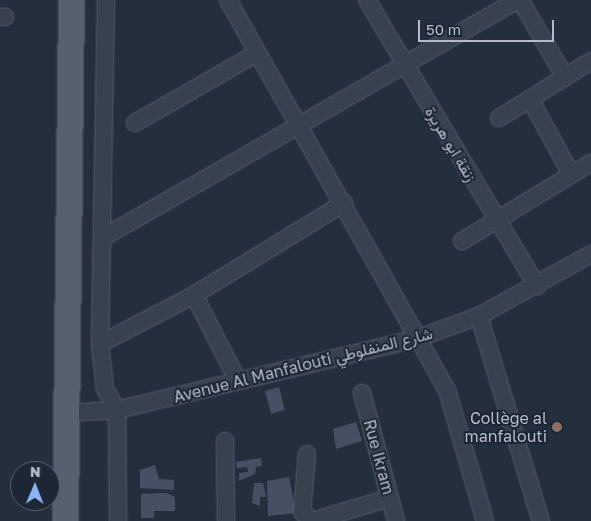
<!DOCTYPE html>
<html>
<head>
<meta charset="utf-8">
<style>
	body { margin:0 }
	#map { position:relative; width:591px; height:521px; overflow:hidden; background:#242f3e; font-family:"Golos Text",Vazirmatn,sans-serif }
	div>[style] { position:absolute }
	.building>* { inset:0; background:#455162 }
	.roads { filter:drop-shadow(0 0 1px #565f6c) drop-shadow(0 0 1px #565f6c) }
	.minor>* { height:16px; margin:-8px; padding:0 8px; transform-origin:8px; border-radius:8px; background:#38414e }
	.primary>* { height:25px; margin:-12.5px; padding:0 12.5px; transform-origin:12.5px; border-radius:12.5px; background:#56606e }
	.dots>* { width:14px; height:14px; translate:-50% -50%; box-sizing:border-box; border:2px solid #1d2633; border-radius:50% }
	span { translate:-50% -50%; white-space:nowrap; text-align:center; line-height:1.15; -webkit-text-stroke:4px #1d2633; paint-order:stroke }
	.street-label { font-size:16px; color:#b4bcc9 }
	.poi-label { font-size:16px; color:#b4bcc9 }
	.right { translate:-100% -50%; text-align:right }
	.north { position:absolute; left:10px; top:461px; width:50px; height:50px; box-sizing:border-box; background:#1d2633; border:1px solid #59626f; border-radius:50%; rotate:1deg; font-size:14px; font-weight:700; line-height:20px; text-align:center; color:#b4bcc9 }
	.north::after { content:''; display:block; margin:auto; width:18px; height:22px; background:#8ab4f8; clip-path:polygon(50% 0,100% 100%,50% 72%,0 100%) }
	.scale { position:absolute; left:418px; top:20px; width:136px; height:22px; box-sizing:border-box; border:2px solid #b4bcc9; border-top:0; padding-left:6px; font-size:15px; line-height:18px; white-space:nowrap; color:#b4bcc9; -webkit-text-stroke:4px #1d2633; paint-order:stroke }
</style>
</head>
<body>
<div id="map">
	<div class="building">
		<i style="clip-path:polygon(279px 387px,285px 410px,271px 414px,265px 391px)"></i>
		<i style="clip-path:polygon(356px 422px,362px 441px,336px 449px,333px 429px)"></i>
		<i style="clip-path:polygon(261px 458px,262px 466px,256px 467px,255px 474px,239px 481px,239px 473px,248px 472px,247px 467px,237px 468px,236px 462px)"></i>
		<i style="clip-path:polygon(155px 465px,159px 479px,174px 480px,174px 490px,140px 488px,140px 470px)"></i>
		<i style="clip-path:polygon(289px 477px,296px 513px,268px 516px,267px 481px)"></i>
		<i style="clip-path:polygon(254px 483px,263px 483px,266px 497px,260px 497px,260px 506px,252px 503px)"></i>
		<i style="clip-path:polygon(167px 493px,175px 497px,175px 511px,154px 511px,154px 518px,141px 518px,141px 494px)"></i>
	</div>
	<div class="roads">
		<div class="minor">
			<i style="left:106px;top:0;width:344px;rotate:91deg"></i>
			<i style="left:100px;top:344px;width:45px;rotate:83.7deg"></i>
			<i style="left:105px;top:389px;width:24px;rotate:60deg"></i>
			<i style="left:117px;top:410px;width:111px;rotate:89.5deg"></i>
			<i style="left:228px;top:0;width:447px;rotate:60.7deg"></i>
			<i style="left:447px;top:390px;width:136px;rotate:73.8deg"></i>
			<i style="left:367px;top:0;width:333px;rotate:59.3deg"></i>
			<i style="left:520px;top:0;width:89px;rotate:59.7deg"></i>
			<i style="left:0;top:17px;width:5px"></i>
			<i style="left:530px;top:99px;width:85px;rotate:61.3deg"></i>
			<i style="left:499px;top:118px;width:108px;rotate:-31.8deg"></i>
			<i style="left:135px;top:123px;width:141px;rotate:-29.8deg"></i>
			<i style="left:102px;top:238px;width:478px;rotate:-29.8deg"></i>
			<i style="left:462px;top:241px;width:151px;rotate:-31.2deg"></i>
			<i style="left:194px;top:295px;width:97px;rotate:62.9deg"></i>
			<i style="left:479px;top:316px;width:214px;rotate:73.2deg"></i>
			<i style="left:100px;top:344px;width:106px;rotate:-27.5deg"></i>
			<i style="left:194px;top:295px;width:176px;rotate:-31.5deg"></i>
			<i style="left:362px;top:393px;width:132px;rotate:75.1deg"></i>
			<i style="left:65px;top:413px;width:52px;rotate:-3.3deg"></i>
			<i style="left:117px;top:410px;width:307px;rotate:-13.4deg"></i>
			<i style="left:416px;top:339px;width:67px;rotate:-20.1deg"></i>
			<i style="left:479px;top:316px;width:128px;rotate:-29deg"></i>
			<i style="left:225px;top:441px;width:80px;rotate:89.3deg"></i>
			<i style="left:307px;top:454px;width:58px;rotate:94.9deg"></i>
			<i style="left:302px;top:512px;width:13px;rotate:42deg"></i>
			<i style="left:313px;top:521px;width:79px;rotate:-16.8deg"></i>
		</div>
		<div class="primary">
			<i style="left:65px;top:521px;width:521px;rotate:-89.34deg"></i>
		</div>
	</div>
	<div class="dots">
		<i style="left:557px;top:427px;background:#8d6e63"></i>
	</div>
	<div class="street-label">
		<span style="left:451px;top:144px;rotate:59deg">زنقة ابو هريرة</span>
		<span style="left:303px;top:365px;rotate:-14deg">Avenue Al Manfalouti شارع المنفلوطي</span>
		<span style="left:379px;top:457px;rotate:75deg">Rue Ikram</span>
	</div>
	<div class="poi-label">
		<span class="right" style="left:547px;top:427px">Collège al<br>manfalouti</span>
	</div>
	<div class="north">N</div>
	<div class="scale">50 m</div>
</div>
</body>
</html>
